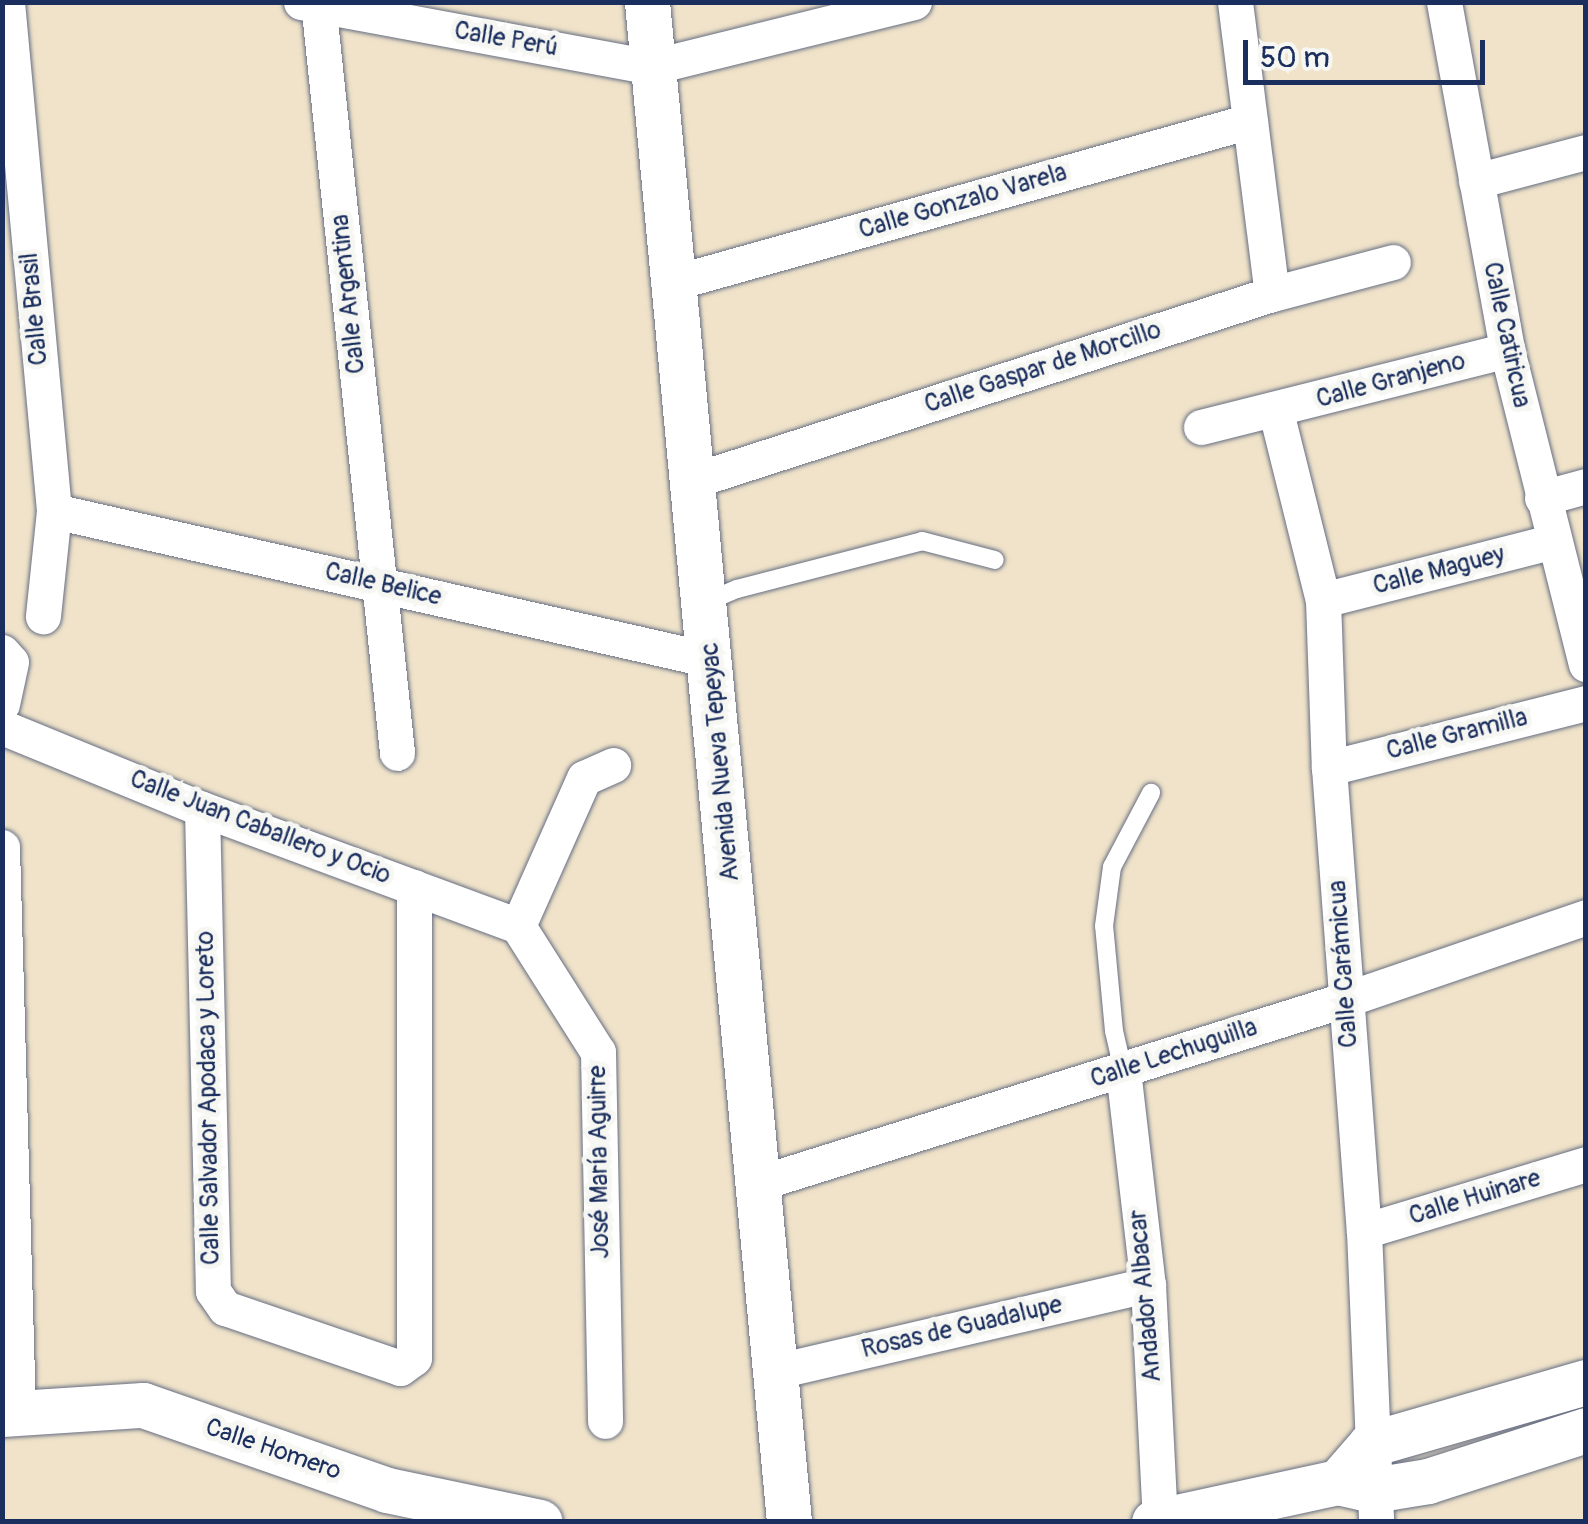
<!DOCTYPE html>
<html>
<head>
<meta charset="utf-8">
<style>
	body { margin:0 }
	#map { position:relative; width:1588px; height:1524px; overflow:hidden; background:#f0e3c9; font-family:Pangolin,sans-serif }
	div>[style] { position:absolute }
	.roads { filter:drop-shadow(0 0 2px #666e83) drop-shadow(0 0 2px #666e83) }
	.service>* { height:18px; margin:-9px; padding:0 9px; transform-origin:9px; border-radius:9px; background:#fff }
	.minor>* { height:35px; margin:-17.5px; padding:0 17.5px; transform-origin:17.5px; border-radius:17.5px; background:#fff }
	.tertiary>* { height:45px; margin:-22.5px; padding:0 22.5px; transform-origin:22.5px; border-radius:22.5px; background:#fff }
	span { translate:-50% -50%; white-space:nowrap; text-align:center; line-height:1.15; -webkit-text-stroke:10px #f6f6f2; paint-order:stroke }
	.street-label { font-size:25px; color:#1b2f5e }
	.frame { position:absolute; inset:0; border:5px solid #1b2f5e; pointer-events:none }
	.scale { position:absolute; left:1243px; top:40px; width:242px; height:45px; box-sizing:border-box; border:5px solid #1b2f5e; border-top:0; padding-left:12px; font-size:30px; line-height:35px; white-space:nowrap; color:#1b2f5e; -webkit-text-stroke:8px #f6f6f2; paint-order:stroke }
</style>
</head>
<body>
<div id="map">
	<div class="roads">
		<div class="service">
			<i style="left:706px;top:602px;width:34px;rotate:-23deg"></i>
			<i style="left:737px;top:589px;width:191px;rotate:-14.5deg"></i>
			<i style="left:922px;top:541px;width:75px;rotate:14.6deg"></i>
			<i style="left:1123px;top:1070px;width:40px;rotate:-103deg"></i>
			<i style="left:1114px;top:1031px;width:105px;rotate:-95.4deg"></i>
			<i style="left:1104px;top:926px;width:60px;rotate:-82.3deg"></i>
			<i style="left:1112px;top:867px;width:84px;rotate:-62.2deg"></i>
		</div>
		<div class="minor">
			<i style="left:7px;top:2px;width:511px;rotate:84.72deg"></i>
			<i style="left:54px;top:511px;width:106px;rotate:96deg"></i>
			<i style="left:301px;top:2px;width:356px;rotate:10.5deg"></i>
			<i style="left:651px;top:67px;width:271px;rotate:-13.9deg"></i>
			<i style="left:318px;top:2px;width:755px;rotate:83.99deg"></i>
			<i style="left:1235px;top:2px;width:294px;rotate:82.8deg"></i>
			<i style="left:1444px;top:2px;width:354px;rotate:79.7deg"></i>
			<i style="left:1507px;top:350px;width:324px;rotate:75.9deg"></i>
			<i style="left:1476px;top:181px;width:114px;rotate:-14.8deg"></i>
			<i style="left:676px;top:282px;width:596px;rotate:-15.67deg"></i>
			<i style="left:1276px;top:412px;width:194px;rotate:76deg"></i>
			<i style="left:1323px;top:600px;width:168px;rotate:88deg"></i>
			<i style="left:1329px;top:768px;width:464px;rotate:85.7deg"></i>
			<i style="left:1364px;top:1231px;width:291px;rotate:87.6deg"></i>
			<i style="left:1201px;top:427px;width:316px;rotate:-14.1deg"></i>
			<i style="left:695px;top:480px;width:606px;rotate:-17.87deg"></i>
			<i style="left:1272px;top:294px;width:125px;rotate:-14.8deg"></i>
			<i style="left:1542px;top:498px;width:46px;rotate:-15.3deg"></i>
			<i style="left:54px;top:511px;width:674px;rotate:12.78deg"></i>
			<i style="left:1323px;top:600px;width:238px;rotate:-14.3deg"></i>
			<i style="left:2px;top:652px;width:13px;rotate:48deg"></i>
			<i style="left:11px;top:662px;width:43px;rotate:102.1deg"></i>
			<i style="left:2px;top:727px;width:216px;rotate:22.3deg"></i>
			<i style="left:202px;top:809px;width:337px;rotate:20.3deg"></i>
			<i style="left:1329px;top:768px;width:265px;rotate:-14.2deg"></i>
			<i style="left:202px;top:809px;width:482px;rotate:88.7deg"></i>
			<i style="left:213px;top:1291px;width:21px;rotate:55deg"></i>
			<i style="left:225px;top:1308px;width:185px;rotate:18.9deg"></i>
			<i style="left:400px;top:1368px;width:17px;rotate:-36deg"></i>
			<i style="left:414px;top:1358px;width:471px;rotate:-90deg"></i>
			<i style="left:2px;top:847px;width:566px;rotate:88.38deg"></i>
			<i style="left:518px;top:926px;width:149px;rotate:57.6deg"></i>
			<i style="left:598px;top:1052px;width:369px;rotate:88.9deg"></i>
			<i style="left:518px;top:926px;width:162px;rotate:-66deg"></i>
			<i style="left:584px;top:778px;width:32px;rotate:-24deg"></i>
			<i style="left:1123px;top:1070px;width:216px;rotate:83.4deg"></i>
			<i style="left:1148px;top:1285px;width:237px;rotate:87.1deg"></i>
			<i style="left:759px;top:1183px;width:616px;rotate:-17.38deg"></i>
			<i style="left:1347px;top:999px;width:253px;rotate:-18.9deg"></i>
			<i style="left:1364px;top:1231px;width:232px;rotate:-16.8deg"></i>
			<i style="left:777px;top:1371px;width:381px;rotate:-13.1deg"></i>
		</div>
		<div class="tertiary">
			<i style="left:647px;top:2px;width:1527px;rotate:84.66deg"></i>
			<i style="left:2px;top:1414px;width:141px;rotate:-3.7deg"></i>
			<i style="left:143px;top:1405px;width:258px;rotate:19.2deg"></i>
			<i style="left:387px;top:1490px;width:156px;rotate:11.8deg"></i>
			<i style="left:1338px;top:1482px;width:50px;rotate:-49deg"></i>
			<i style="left:1371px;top:1444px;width:224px;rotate:-16.1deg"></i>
			<i style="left:1154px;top:1522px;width:188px;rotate:-12.3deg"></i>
			<i style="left:1338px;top:1482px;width:36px;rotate:13deg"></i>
			<i style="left:1373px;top:1490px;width:56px;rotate:-9.3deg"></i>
			<i style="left:1428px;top:1481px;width:166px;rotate:-17.9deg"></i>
		</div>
	</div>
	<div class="street-label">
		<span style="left:506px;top:40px;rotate:10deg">Calle Perú</span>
		<span style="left:963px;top:202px;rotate:-16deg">Calle Gonzalo Varela</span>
		<span style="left:349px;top:294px;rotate:-96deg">Calle Argentina</span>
		<span style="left:35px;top:309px;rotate:-95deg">Calle Brasil</span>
		<span style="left:1506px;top:335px;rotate:78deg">Calle Catiricua</span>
		<span style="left:1043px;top:368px;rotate:-18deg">Calle Gaspar de Morcillo</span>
		<span style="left:1391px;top:381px;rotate:-15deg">Calle Granjeno</span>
		<span style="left:1439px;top:571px;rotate:-14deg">Calle Maguey</span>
		<span style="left:383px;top:585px;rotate:13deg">Calle Belice</span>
		<span style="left:1457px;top:735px;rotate:-14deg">Calle Gramilla</span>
		<span style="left:721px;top:762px;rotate:-95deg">Avenida Nueva Tepeyac</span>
		<span style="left:260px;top:828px;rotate:21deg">Calle Juan Caballero y Ocio</span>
		<span style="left:1344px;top:964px;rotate:-94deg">Calle Carámicua</span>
		<span style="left:1174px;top:1054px;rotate:-18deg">Calle Lechuguilla</span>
		<span style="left:209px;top:1098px;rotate:-91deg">Calle Salvador Apodaca y Loreto</span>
		<span style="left:600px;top:1162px;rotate:-91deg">José María Aguirre</span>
		<span style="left:1475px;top:1198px;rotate:-17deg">Calle Huinare</span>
		<span style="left:1146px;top:1296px;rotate:-95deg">Andador Albacar</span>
		<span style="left:962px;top:1328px;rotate:-13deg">Rosas de Guadalupe</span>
		<span style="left:273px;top:1450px;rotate:19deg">Calle Homero</span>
	</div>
	<div class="frame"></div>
	<div class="scale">50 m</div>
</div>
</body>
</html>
